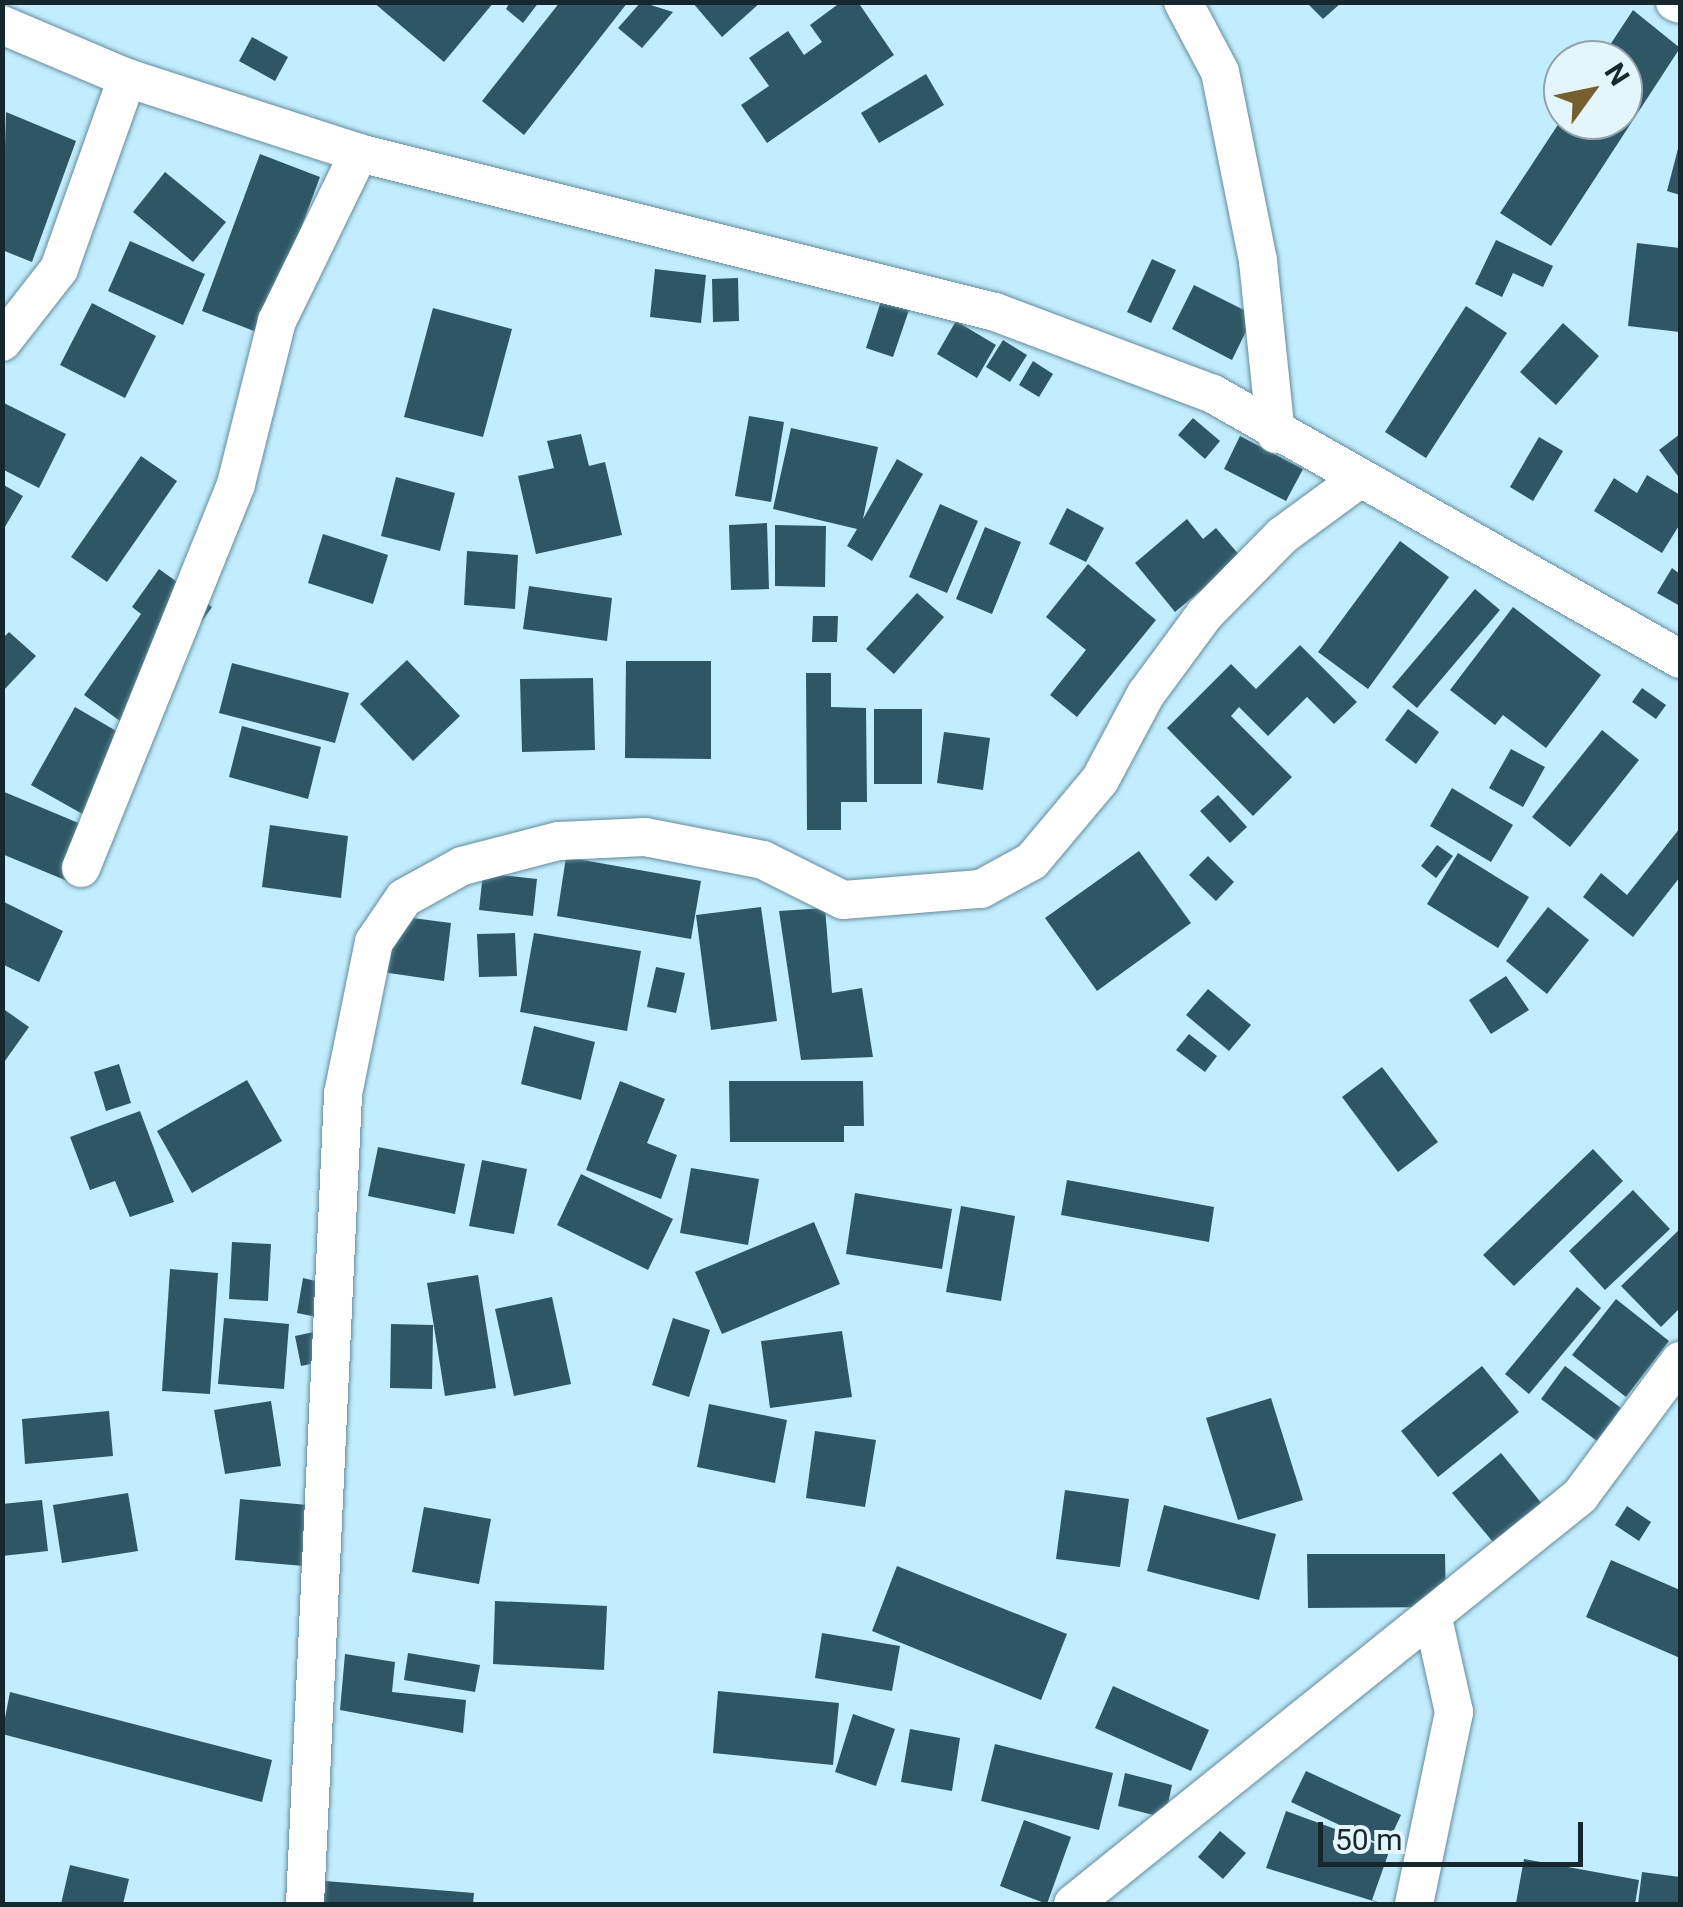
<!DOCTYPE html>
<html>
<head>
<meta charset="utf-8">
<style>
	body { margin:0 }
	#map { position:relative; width:1683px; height:1907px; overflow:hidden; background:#c2edfe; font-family:Roboto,sans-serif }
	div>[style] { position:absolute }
	.building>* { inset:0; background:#2f5664 }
	.roads { filter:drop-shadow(0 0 2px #648b9b) drop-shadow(0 0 2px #648b9b) }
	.minor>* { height:38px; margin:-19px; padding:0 19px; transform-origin:19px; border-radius:19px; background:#fff }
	span { translate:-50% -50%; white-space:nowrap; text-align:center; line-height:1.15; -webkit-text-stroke:10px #e4f5fc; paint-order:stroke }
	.frame { position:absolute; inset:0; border:5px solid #17272e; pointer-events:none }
	.north { position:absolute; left:1543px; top:40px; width:100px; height:100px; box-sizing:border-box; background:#e4f5fc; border:2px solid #92a3aa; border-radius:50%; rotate:57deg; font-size:28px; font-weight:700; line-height:40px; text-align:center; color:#17272e }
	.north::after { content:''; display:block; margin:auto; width:35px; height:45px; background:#755f2f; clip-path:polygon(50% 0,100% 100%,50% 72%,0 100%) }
	.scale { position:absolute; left:1318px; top:1822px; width:265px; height:45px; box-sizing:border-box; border:5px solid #17272e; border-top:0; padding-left:12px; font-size:30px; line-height:35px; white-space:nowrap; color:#17272e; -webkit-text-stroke:8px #e4f5fc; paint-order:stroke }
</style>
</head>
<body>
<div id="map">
	<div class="building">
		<i style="clip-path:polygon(373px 2px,494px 2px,444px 62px)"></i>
		<i style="clip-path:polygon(510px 2px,539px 2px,523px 23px,506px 9px)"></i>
		<i style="clip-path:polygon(560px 2px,628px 2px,524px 135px,482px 101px)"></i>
		<i style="clip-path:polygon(641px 2px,673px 12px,642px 48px,618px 28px)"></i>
		<i style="clip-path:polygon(692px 2px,761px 2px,722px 37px)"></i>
		<i style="clip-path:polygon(841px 2px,858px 2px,894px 55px,767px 143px,741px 105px,769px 86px,749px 58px,788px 31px,804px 55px,822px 42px,810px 25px)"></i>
		<i style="clip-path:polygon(1307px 3px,1341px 3px,1323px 19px)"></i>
		<i style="clip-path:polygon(1633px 10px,1680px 48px,1551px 246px,1500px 213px,1561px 120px,1623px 120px,1623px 60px,1600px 60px)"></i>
		<i style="clip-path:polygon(252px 37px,288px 57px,275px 81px,239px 61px)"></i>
		<i style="clip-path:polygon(926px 74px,944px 105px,879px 143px,861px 113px)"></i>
		<i style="clip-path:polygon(6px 112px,76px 141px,32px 262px,2px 250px)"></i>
		<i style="clip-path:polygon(1679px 145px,1680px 146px,1680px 195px,1667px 191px)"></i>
		<i style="clip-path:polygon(260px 154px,320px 177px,262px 334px,202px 311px)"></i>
		<i style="clip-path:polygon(165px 172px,226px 222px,193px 262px,133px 212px)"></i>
		<i style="clip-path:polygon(1496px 240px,1553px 266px,1543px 287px,1513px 273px,1502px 297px,1475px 284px)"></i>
		<i style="clip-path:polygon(130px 241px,205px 274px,183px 325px,108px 291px)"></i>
		<i style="clip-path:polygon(1637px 243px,1680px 248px,1680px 332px,1628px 326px)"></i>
		<i style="clip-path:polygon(1152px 259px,1176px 270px,1151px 323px,1127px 312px)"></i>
		<i style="clip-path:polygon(655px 269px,706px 275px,701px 323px,650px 317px)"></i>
		<i style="clip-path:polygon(738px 278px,739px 321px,713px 322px,712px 279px)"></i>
		<i style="clip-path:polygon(1194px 285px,1254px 315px,1232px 360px,1172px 329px)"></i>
		<i style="clip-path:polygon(881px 301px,909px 310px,893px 357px,866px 348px)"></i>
		<i style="clip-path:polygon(92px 303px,156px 336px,125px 398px,60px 365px)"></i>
		<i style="clip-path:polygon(1466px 306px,1507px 333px,1426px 458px,1385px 432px)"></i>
		<i style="clip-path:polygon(433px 308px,512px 329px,483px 437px,404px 417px)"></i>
		<i style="clip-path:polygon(956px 321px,996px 345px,977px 378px,937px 354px)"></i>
		<i style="clip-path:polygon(1563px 323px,1599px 356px,1556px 405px,1520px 372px)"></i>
		<i style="clip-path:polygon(1003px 340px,1027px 355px,1010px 382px,986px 367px)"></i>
		<i style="clip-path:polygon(1033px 361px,1053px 374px,1039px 397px,1019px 385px)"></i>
		<i style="clip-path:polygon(2px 402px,66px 434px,39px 488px,2px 469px)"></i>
		<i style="clip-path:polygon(749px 416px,784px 422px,771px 502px,735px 496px)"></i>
		<i style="clip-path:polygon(1193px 418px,1220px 441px,1205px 459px,1178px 435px)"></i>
		<i style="clip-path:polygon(791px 428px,878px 447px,863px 519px,897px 459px,923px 474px,872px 561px,847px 546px,857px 529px,773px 509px)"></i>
		<i style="clip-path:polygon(581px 434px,589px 466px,605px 462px,622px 535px,536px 554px,518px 476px,554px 468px,547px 441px)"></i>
		<i style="clip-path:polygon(1680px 434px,1680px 479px,1659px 450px)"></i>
		<i style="clip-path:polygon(1240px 436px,1303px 469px,1286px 501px,1224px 469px)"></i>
		<i style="clip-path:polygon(1539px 437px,1563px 451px,1533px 501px,1510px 487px)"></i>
		<i style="clip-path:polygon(141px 456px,177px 481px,107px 582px,71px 557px)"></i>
		<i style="clip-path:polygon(1647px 475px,1680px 495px,1680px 524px,1662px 553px,1594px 511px,1614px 478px,1637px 493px)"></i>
		<i style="clip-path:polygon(396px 477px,455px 493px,440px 551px,381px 536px)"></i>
		<i style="clip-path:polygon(2px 484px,23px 496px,2px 532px)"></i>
		<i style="clip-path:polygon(940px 504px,978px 521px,947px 593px,909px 577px)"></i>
		<i style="clip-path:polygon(1067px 508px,1104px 528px,1086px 562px,1049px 544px)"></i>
		<i style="clip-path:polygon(1187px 519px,1203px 539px,1216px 528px,1241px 557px,1175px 612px,1135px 563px)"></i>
		<i style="clip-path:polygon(767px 523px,769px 589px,731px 590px,729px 525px)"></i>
		<i style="clip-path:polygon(775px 525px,826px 526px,825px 587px,775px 586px)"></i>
		<i style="clip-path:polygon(985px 527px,1021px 542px,992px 614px,956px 599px)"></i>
		<i style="clip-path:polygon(323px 534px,388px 555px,373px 604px,308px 583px)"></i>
		<i style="clip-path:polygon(1400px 541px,1449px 577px,1368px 689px,1318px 652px)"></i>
		<i style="clip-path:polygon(467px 551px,518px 555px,515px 609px,464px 605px)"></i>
		<i style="clip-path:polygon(1088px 564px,1156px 620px,1077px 717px,1050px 695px,1086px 650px,1046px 617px)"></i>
		<i style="clip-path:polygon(1672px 568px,1680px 574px,1680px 606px,1657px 593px)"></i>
		<i style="clip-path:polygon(159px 569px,212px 607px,127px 726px,84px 695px,141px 614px,132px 607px)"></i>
		<i style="clip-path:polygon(529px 586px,612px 598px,607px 641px,523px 629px)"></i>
		<i style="clip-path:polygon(1475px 589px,1500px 610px,1417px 708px,1392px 687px)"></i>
		<i style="clip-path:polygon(917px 593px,944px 617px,894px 674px,866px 649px)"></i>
		<i style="clip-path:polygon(1513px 607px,1601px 675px,1546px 748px,1503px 715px,1495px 725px,1450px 690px)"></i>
		<i style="clip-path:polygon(813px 616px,838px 616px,837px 642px,812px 642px)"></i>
		<i style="clip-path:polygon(9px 632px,36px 656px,2px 692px,2px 639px)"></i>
		<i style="clip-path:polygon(1300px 645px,1357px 702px,1334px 724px,1307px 697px,1268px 736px,1239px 707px,1231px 716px,1292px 777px,1253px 816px,1167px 728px,1231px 664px,1256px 689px)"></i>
		<i style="clip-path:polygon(407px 660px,460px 716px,413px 761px,360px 704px)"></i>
		<i style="clip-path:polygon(626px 661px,711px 661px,711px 759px,625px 758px)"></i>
		<i style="clip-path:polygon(232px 663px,349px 693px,335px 743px,219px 713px)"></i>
		<i style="clip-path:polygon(806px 673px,831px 673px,831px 707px,866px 708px,867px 802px,841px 802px,841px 830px,807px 830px)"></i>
		<i style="clip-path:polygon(593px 678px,595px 750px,522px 752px,520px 679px)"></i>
		<i style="clip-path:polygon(1642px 688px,1666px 705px,1656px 719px,1632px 702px)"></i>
		<i style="clip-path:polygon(75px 707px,130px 739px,86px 816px,31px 785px)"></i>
		<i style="clip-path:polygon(874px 709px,922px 709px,922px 784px,874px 784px)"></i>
		<i style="clip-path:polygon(1408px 709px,1439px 732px,1416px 764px,1385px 740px)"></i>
		<i style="clip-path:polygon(242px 726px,321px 747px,308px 799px,229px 777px)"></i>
		<i style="clip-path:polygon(1602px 730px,1639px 760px,1570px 847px,1532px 817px)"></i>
		<i style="clip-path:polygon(944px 732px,990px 738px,983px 790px,937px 783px)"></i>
		<i style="clip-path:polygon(1511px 749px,1545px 767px,1523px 807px,1489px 788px)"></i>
		<i style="clip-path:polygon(1452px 788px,1513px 825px,1491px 862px,1430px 826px)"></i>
		<i style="clip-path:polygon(2px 791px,100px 832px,77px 885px,2px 854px)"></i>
		<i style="clip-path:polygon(1218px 795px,1247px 827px,1230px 843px,1200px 811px)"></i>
		<i style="clip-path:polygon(270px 825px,348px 836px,341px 898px,262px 887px)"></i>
		<i style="clip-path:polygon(1680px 828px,1680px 877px,1633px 937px,1583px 897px,1601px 873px,1627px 895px)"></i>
		<i style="clip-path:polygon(1437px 845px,1453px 856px,1436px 878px,1421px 866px)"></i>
		<i style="clip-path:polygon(1139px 851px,1191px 923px,1097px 991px,1045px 918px)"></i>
		<i style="clip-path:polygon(1458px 853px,1529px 897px,1498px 948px,1427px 904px)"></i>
		<i style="clip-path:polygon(1208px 856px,1234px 882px,1216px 901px,1189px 875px)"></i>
		<i style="clip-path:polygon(566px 857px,701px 881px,691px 939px,557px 916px)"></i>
		<i style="clip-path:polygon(483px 873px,537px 879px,533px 916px,479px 910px)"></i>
		<i style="clip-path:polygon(2px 901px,63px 931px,39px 982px,2px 964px)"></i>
		<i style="clip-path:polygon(761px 907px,777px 1021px,711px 1030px,696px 915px)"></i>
		<i style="clip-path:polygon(1548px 907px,1589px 940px,1547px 994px,1506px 961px)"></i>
		<i style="clip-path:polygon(825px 908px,832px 993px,862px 988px,873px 1057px,801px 1060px,779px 911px)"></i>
		<i style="clip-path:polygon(389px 915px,451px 923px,444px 981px,382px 972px)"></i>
		<i style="clip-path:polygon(515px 933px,517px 976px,479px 977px,477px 934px)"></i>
		<i style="clip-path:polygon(534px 933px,641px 951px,627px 1031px,520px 1012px)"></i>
		<i style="clip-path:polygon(656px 967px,685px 973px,676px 1013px,647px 1007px)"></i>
		<i style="clip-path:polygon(1506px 976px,1529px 1010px,1491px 1034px,1469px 1000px)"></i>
		<i style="clip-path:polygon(1208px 989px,1251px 1025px,1229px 1051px,1186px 1015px)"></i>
		<i style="clip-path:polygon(2px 1008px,29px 1027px,2px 1065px)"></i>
		<i style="clip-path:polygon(534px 1026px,595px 1042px,581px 1100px,521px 1084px)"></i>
		<i style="clip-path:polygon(1189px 1034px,1217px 1056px,1205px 1072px,1176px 1050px)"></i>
		<i style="clip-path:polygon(119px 1064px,131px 1103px,106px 1111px,94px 1072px)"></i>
		<i style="clip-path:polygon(1382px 1067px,1438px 1142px,1398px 1172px,1342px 1097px)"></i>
		<i style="clip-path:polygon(247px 1080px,282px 1141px,192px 1193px,157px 1131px)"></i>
		<i style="clip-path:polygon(620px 1081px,665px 1099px,647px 1143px,677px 1155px,661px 1199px,586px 1170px)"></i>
		<i style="clip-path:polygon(729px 1081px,863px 1081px,864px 1126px,844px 1126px,844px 1142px,730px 1142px)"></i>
		<i style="clip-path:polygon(140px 1111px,174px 1202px,130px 1217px,115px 1181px,90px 1190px,70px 1137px)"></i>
		<i style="clip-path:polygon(378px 1147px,465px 1164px,455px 1214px,368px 1196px)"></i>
		<i style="clip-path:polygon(1593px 1149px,1623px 1181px,1514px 1286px,1483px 1255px)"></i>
		<i style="clip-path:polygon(482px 1160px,527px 1169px,514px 1234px,469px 1226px)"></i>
		<i style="clip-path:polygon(691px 1168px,759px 1179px,748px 1245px,680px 1233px)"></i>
		<i style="clip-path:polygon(581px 1174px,673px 1219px,648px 1270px,557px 1225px)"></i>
		<i style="clip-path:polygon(1067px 1180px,1214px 1207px,1209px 1242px,1061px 1215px)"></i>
		<i style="clip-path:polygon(1633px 1190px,1670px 1229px,1605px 1290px,1569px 1251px)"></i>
		<i style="clip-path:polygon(855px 1193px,952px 1209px,942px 1269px,846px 1254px)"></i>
		<i style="clip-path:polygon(961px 1206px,1015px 1216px,1001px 1301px,946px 1292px)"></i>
		<i style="clip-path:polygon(814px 1222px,840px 1284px,722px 1334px,695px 1272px)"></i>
		<i style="clip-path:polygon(1680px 1229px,1680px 1308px,1661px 1327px,1621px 1286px)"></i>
		<i style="clip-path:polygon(232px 1242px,271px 1244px,268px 1301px,229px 1299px)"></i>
		<i style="clip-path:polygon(170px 1269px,218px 1273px,210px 1394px,162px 1391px)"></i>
		<i style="clip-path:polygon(478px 1275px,496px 1388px,445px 1396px,427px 1283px)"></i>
		<i style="clip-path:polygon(303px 1278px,324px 1283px,317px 1317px,297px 1313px)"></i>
		<i style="clip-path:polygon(1577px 1287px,1601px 1308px,1529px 1394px,1505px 1374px)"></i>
		<i style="clip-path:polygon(552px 1297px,571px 1384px,514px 1396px,495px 1309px)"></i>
		<i style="clip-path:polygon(1616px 1299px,1669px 1341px,1626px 1397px,1572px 1355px)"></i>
		<i style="clip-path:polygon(224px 1318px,289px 1324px,284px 1389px,218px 1384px)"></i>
		<i style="clip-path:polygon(673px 1318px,710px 1330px,689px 1397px,652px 1385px)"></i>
		<i style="clip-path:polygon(391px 1324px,433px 1325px,432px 1389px,390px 1388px)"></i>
		<i style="clip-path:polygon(842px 1331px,852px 1397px,770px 1408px,761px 1341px)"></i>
		<i style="clip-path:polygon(314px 1332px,320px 1362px,301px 1366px,295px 1336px)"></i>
		<i style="clip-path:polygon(1482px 1366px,1519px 1412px,1438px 1477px,1401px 1431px)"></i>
		<i style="clip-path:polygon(1565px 1366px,1621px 1408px,1597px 1441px,1541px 1399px)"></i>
		<i style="clip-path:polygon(1271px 1398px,1303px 1500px,1238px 1520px,1206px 1418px)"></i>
		<i style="clip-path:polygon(271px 1401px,281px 1466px,225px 1474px,214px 1410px)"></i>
		<i style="clip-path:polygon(709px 1404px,787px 1420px,775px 1483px,697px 1467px)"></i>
		<i style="clip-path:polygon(109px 1411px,113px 1456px,25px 1464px,22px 1419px)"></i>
		<i style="clip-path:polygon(815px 1431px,876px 1440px,865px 1507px,806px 1498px)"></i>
		<i style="clip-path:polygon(1501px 1453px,1546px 1509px,1498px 1548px,1452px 1493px)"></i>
		<i style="clip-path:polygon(1065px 1490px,1129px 1499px,1120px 1567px,1056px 1559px)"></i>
		<i style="clip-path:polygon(128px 1493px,138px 1551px,62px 1563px,53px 1505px)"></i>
		<i style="clip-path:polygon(240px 1499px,308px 1505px,304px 1566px,235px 1560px)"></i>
		<i style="clip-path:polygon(42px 1500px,48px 1551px,2px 1556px,2px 1504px)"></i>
		<i style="clip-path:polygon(1164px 1505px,1276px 1534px,1259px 1600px,1147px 1571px)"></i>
		<i style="clip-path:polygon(1627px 1506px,1651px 1522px,1639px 1541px,1615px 1525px)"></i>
		<i style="clip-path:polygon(424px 1507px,491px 1519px,479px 1584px,412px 1572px)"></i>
		<i style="clip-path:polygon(1307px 1554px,1445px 1554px,1446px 1607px,1308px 1608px)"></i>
		<i style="clip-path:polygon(1611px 1560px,1680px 1590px,1680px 1658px,1586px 1617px)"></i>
		<i style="clip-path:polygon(897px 1566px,1067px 1634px,1041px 1700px,872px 1631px)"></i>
		<i style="clip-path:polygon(495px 1601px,607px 1606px,604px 1670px,493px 1664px)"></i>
		<i style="clip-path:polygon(822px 1633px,900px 1646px,892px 1691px,815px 1678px)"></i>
		<i style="clip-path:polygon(408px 1653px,480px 1665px,475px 1692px,404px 1680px)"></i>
		<i style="clip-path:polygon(345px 1654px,395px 1662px,392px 1692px,466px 1700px,463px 1733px,340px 1710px)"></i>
		<i style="clip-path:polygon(1113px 1686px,1209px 1730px,1191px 1771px,1095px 1728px)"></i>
		<i style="clip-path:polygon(718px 1691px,839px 1703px,833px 1765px,713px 1753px)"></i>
		<i style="clip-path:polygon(10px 1692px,272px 1760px,262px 1802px,2px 1734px)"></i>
		<i style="clip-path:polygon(853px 1714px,895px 1729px,876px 1786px,835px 1772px)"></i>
		<i style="clip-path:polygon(910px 1729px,960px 1738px,952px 1791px,901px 1782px)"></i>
		<i style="clip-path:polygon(995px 1744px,1113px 1773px,1099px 1830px,981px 1801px)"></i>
		<i style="clip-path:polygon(1306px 1771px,1401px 1815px,1386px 1847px,1291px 1802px)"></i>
		<i style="clip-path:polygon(1125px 1773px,1172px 1785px,1165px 1818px,1118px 1806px)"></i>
		<i style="clip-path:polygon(1286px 1811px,1390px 1849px,1372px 1900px,1383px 1904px,1266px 1868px)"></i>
		<i style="clip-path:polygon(1024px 1820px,1071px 1837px,1047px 1904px,1000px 1886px)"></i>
		<i style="clip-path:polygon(1220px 1831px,1246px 1853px,1223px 1879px,1198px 1857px)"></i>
		<i style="clip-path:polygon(1524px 1859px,1639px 1880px,1635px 1904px,1516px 1903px)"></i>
		<i style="clip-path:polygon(70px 1865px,129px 1879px,123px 1904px,61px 1904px)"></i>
		<i style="clip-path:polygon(1642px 1872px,1680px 1877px,1680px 1904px,1638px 1904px)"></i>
		<i style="clip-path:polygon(325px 1881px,474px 1893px,473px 1904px,323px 1904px)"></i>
	</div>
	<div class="roads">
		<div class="minor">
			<i style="left:1183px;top:2px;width:79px;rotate:62.1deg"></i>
			<i style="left:1220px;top:72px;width:193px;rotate:78.6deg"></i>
			<i style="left:1258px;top:261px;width:174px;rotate:84.1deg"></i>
			<i style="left:1675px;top:2px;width:5px;rotate:22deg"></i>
			<i style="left:2px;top:25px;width:136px;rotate:23deg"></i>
			<i style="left:127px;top:78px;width:244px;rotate:17.9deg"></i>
			<i style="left:359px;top:153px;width:656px;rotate:14.04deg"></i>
			<i style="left:995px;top:312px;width:233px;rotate:20.6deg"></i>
			<i style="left:1213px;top:394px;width:537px;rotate:29.57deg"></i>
			<i style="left:2px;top:342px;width:93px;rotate:-52deg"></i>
			<i style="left:59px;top:269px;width:203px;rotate:-70.4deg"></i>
			<i style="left:81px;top:868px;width:414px;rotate:-68deg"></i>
			<i style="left:236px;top:484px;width:168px;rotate:-75.9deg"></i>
			<i style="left:277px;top:321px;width:187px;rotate:-64deg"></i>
			<i style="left:305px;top:1904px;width:811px;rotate:-87.31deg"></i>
			<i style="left:343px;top:1094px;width:155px;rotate:-78.5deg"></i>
			<i style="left:374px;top:942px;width:53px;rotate:-55.7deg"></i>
			<i style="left:404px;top:898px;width:66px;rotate:-28.9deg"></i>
			<i style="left:462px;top:866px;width:100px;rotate:-14.5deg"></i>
			<i style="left:559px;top:841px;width:86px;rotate:-2.7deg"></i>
			<i style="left:645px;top:837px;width:120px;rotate:11deg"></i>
			<i style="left:763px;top:860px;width:89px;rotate:26.6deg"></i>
			<i style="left:843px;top:900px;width:138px;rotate:-4.6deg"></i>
			<i style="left:981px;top:889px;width:58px;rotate:-28.8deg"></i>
			<i style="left:1032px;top:861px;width:106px;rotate:-50deg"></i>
			<i style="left:1100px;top:780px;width:98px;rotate:-61.9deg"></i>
			<i style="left:1146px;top:694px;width:99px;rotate:-53.6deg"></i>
			<i style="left:1205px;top:614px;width:111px;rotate:-45.4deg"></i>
			<i style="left:1283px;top:535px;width:93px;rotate:-36.3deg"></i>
			<i style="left:1073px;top:1904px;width:651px;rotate:-38.82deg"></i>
			<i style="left:1580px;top:1496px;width:168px;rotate:-53.5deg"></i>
			<i style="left:1414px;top:1904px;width:196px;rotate:-78.2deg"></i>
			<i style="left:1454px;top:1712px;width:96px;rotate:-102.6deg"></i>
		</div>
	</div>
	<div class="frame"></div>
	<div class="north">N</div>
	<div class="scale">50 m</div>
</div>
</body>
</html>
